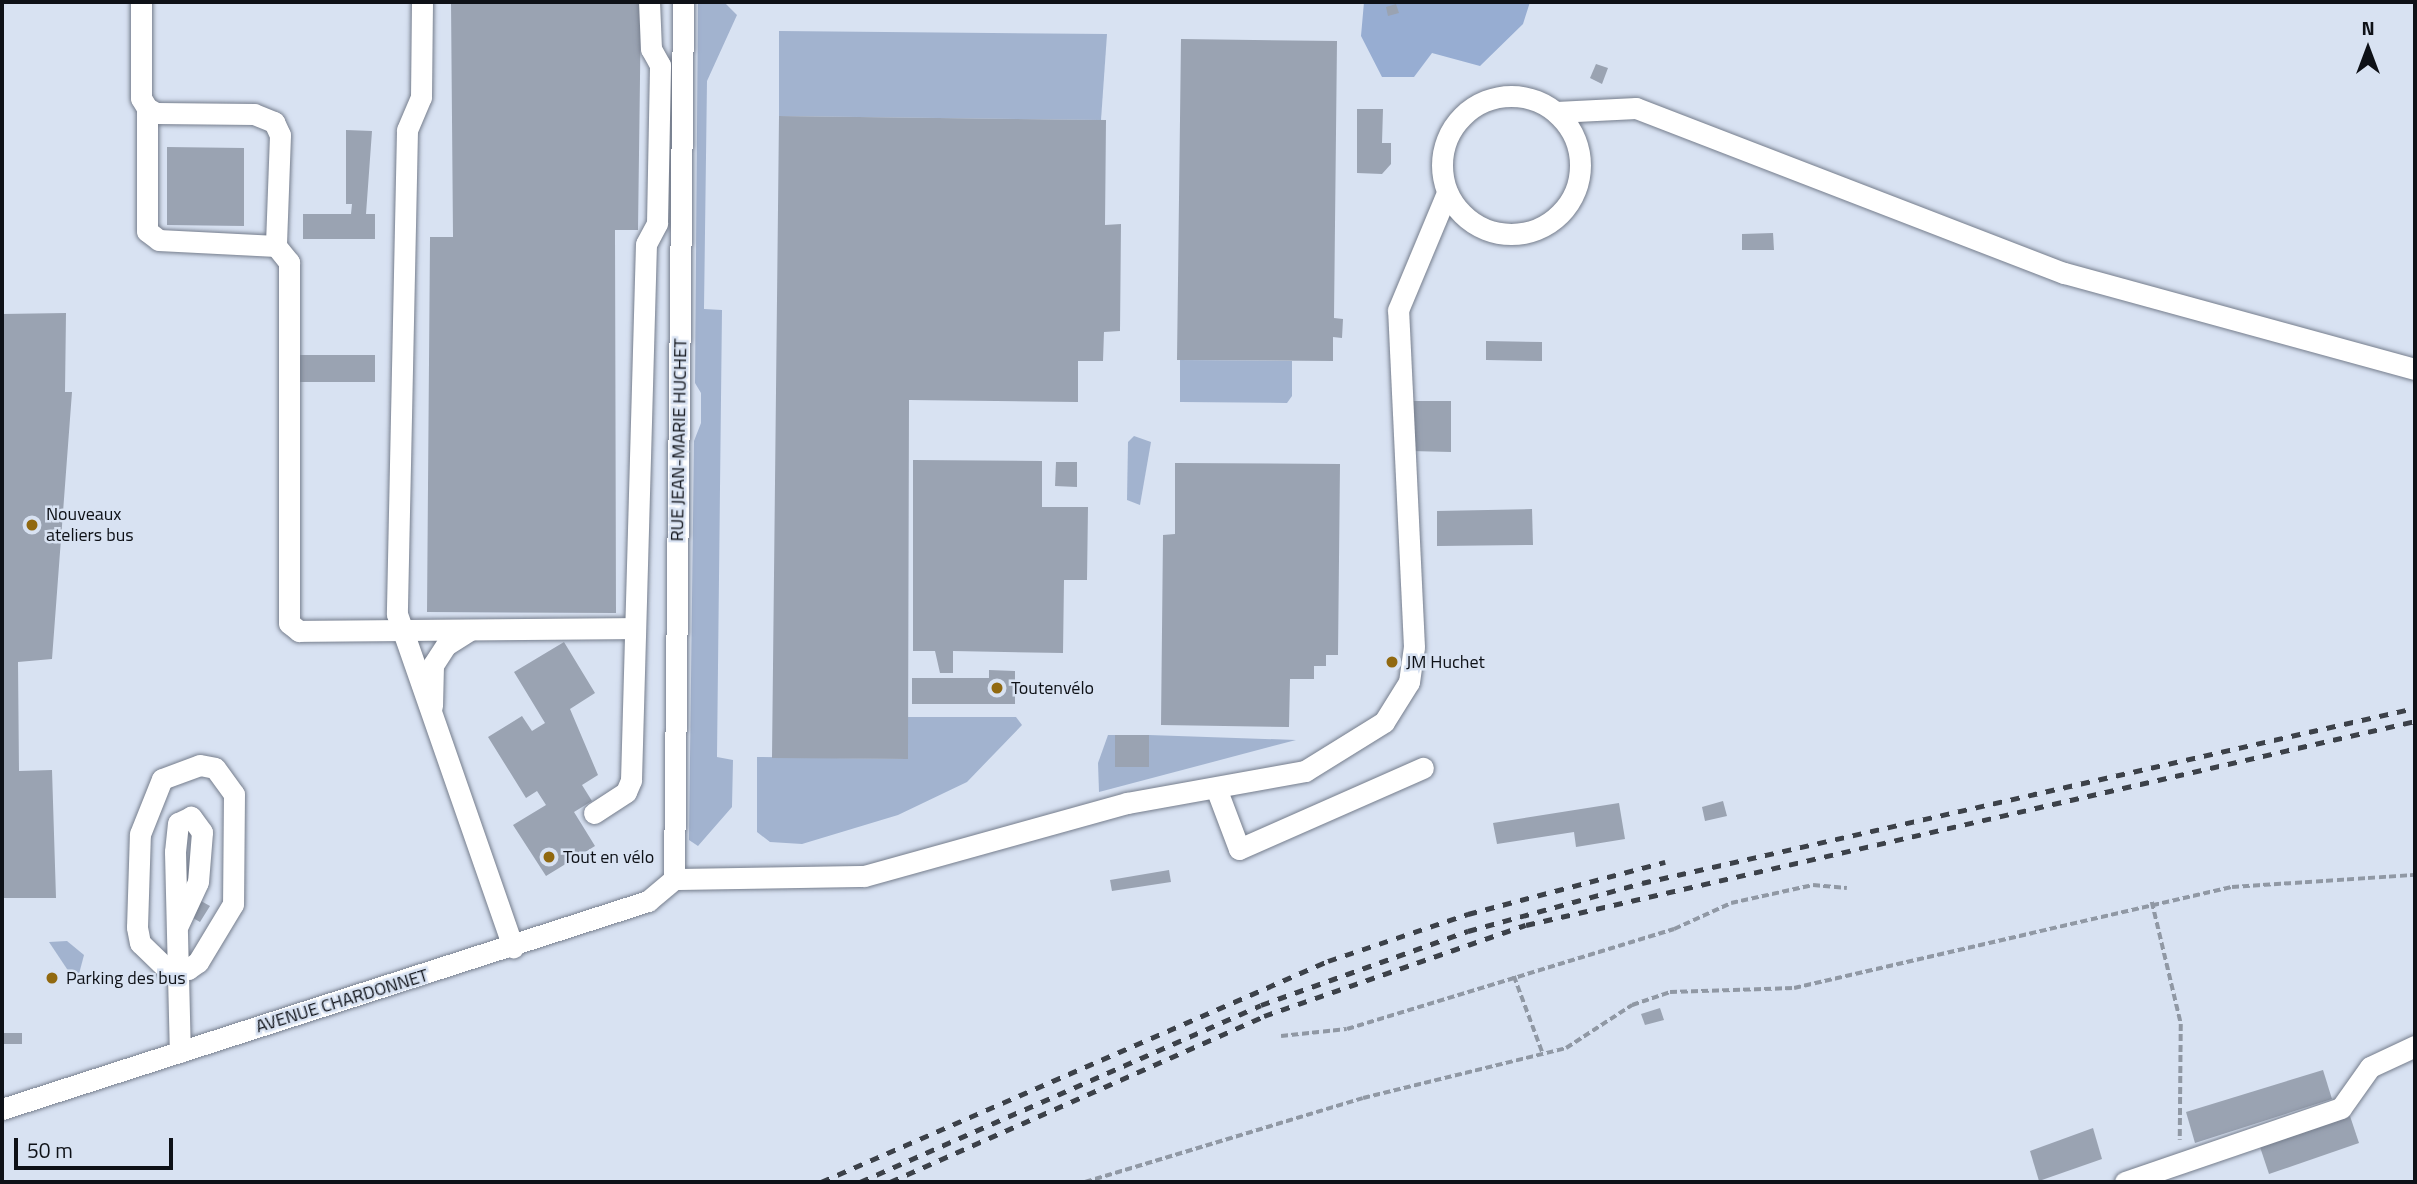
<!DOCTYPE html>
<html>
<head>
<meta charset="utf-8">
<style>
	body { margin:0 }
	#map { position:relative; width:2417px; height:1184px; overflow:hidden; background:#d8e2f2; font-family:"Titillium Web",sans-serif }
	div>[style] { position:absolute }
	.green>* { inset:0; background:#a2b3cf }
	.forest>* { inset:0; background:#97add2 }
	.building>* { inset:0; background:#9aa3b2 }
	.path>* { height:3.5px; margin-top:-1.75px; transform-origin:0; background:repeating-linear-gradient(90deg,#9098a4 0 7px,transparent 0 10.5px) }
	.roads { filter:drop-shadow(0 0 2px #757d8c) drop-shadow(0 0 2px #757d8c) }
	.minor>* { height:21px; margin:-10.5px; padding:0 10.5px; transform-origin:10.5px; border-radius:10.5px; background:#fff }
	.minor>.ring { margin:-10.5px; padding:0; box-sizing:content-box; background:none; border:21px solid #fff; border-radius:50% }
	.rail>* { height:5px; margin-top:-2.5px; transform-origin:0; background:repeating-linear-gradient(90deg,#3c4149 0 9px,transparent 0 18px) }
	.dots>* { width:19px; height:19px; translate:-50% -50%; box-sizing:border-box; border:4px solid #d8e2f2; border-radius:50% }
	span { translate:-50% -50%; white-space:nowrap; text-align:center; line-height:1.15; -webkit-text-stroke:5px #d8e2f2; paint-order:stroke }
	.street-label { font-size:18px; color:#0e1117 }
	.poi-label { font-size:18px; color:#0e1117 }
	.left { translate:0 -50%; text-align:left }
	.frame { position:absolute; inset:0; border:4px solid #0e1117; pointer-events:none }
	.north { position:absolute; left:2333px; top:14px; width:70px; height:70px; -webkit-text-stroke:5px #d8e2f2; paint-order:stroke; rotate:0deg; font-size:19px; font-weight:700; line-height:28px; text-align:center; color:#0e1117 }
	.north::after { content:''; display:block; margin:auto; width:24px; height:32px; background:#0e1117; clip-path:polygon(50% 0,100% 100%,50% 72%,0 100%) }
	.scale { position:absolute; left:14px; top:1138px; width:159px; height:32px; box-sizing:border-box; border:4px solid #0e1117; border-top:0; padding-left:9px; font-size:21px; line-height:24px; white-space:nowrap; color:#0e1117; -webkit-text-stroke:5px #d8e2f2; paint-order:stroke }
</style>
</head>
<body>
<div id="map">
	<div class="green">
		<i style="clip-path:polygon(698px 2px,724px 2px,737px 15px,707px 81px,704px 309px,722px 310px,717px 757px,733px 760px,732px 807px,698px 846px,689px 840px,694px 441px,701px 423px,701px 393px,695px 383px)"></i>
		<i style="clip-path:polygon(779px 31px,1107px 34px,1101px 120px,779px 116px)"></i>
		<i style="clip-path:polygon(1180px 360px,1292px 361px,1292px 396px,1287px 403px,1180px 402px)"></i>
		<i style="clip-path:polygon(1134px 436px,1151px 442px,1140px 505px,1127px 500px,1128px 442px)"></i>
		<i style="clip-path:polygon(908px 717px,1016px 717px,1022px 725px,967px 782px,898px 815px,802px 844px,770px 842px,757px 832px,757px 757px,907px 759px)"></i>
		<i style="clip-path:polygon(1108px 735px,1149px 735px,1296px 740px,1099px 792px,1098px 763px)"></i>
		<i style="clip-path:polygon(67px 941px,84px 955px,79px 974px,71px 975px,49px 942px)"></i>
	</div>
	<div class="forest">
		<i style="clip-path:polygon(1364px 2px,1530px 2px,1523px 24px,1480px 66px,1432px 53px,1414px 77px,1382px 77px,1361px 36px)"></i>
	</div>
	<div class="building">
		<i style="clip-path:polygon(451px 2px,641px 2px,638px 230px,615px 230px,616px 613px,427px 612px,430px 237px,453px 237px)"></i>
		<i style="clip-path:polygon(1396px 4px,1399px 13px,1388px 16px,1386px 7px)"></i>
		<i style="clip-path:polygon(1181px 39px,1337px 41px,1334px 318px,1343px 319px,1342px 338px,1333px 337px,1333px 361px,1177px 360px)"></i>
		<i style="clip-path:polygon(1596px 64px,1608px 68px,1602px 84px,1590px 78px)"></i>
		<i style="clip-path:polygon(1357px 109px,1383px 109px,1382px 143px,1391px 143px,1391px 164px,1382px 174px,1357px 173px)"></i>
		<i style="clip-path:polygon(779px 116px,1106px 120px,1105px 225px,1121px 224px,1120px 331px,1104px 332px,1103px 361px,1078px 361px,1078px 402px,909px 400px,908px 759px,772px 758px)"></i>
		<i style="clip-path:polygon(346px 130px,372px 131px,366px 214px,375px 214px,375px 239px,303px 239px,303px 214px,351px 214px,352px 204px,346px 204px)"></i>
		<i style="clip-path:polygon(167px 147px,244px 148px,244px 226px,167px 225px)"></i>
		<i style="clip-path:polygon(1773px 233px,1774px 250px,1742px 250px,1742px 234px)"></i>
		<i style="clip-path:polygon(66px 313px,65px 392px,72px 392px,52px 659px,18px 662px,19px 771px,52px 770px,56px 898px,2px 898px,2px 314px)"></i>
		<i style="clip-path:polygon(1486px 341px,1542px 342px,1542px 361px,1486px 360px)"></i>
		<i style="clip-path:polygon(300px 355px,375px 355px,375px 382px,300px 382px)"></i>
		<i style="clip-path:polygon(1412px 401px,1451px 401px,1451px 452px,1411px 451px)"></i>
		<i style="clip-path:polygon(913px 460px,1042px 461px,1042px 507px,1088px 507px,1087px 580px,1064px 580px,1063px 653px,953px 651px,953px 673px,940px 673px,935px 651px,913px 651px)"></i>
		<i style="clip-path:polygon(1056px 462px,1077px 462px,1077px 487px,1055px 486px)"></i>
		<i style="clip-path:polygon(1175px 463px,1340px 464px,1338px 655px,1326px 655px,1326px 666px,1314px 666px,1314px 679px,1290px 679px,1289px 727px,1161px 725px,1163px 535px,1175px 534px)"></i>
		<i style="clip-path:polygon(1532px 509px,1533px 545px,1437px 546px,1437px 511px)"></i>
		<i style="clip-path:polygon(564px 642px,595px 693px,570px 709px,598px 775px,582px 785px,592px 801px,574px 812px,595px 846px,546px 876px,513px 825px,546px 805px,537px 791px,526px 798px,488px 737px,522px 716px,532px 731px,545px 723px,514px 672px)"></i>
		<i style="clip-path:polygon(1390px 655px,1398px 657px,1394px 670px,1386px 667px)"></i>
		<i style="clip-path:polygon(989px 670px,1015px 671px,1015px 704px,912px 704px,912px 678px,989px 678px)"></i>
		<i style="clip-path:polygon(1115px 735px,1149px 735px,1149px 767px,1115px 767px)"></i>
		<i style="clip-path:polygon(1723px 801px,1727px 816px,1705px 821px,1702px 807px)"></i>
		<i style="clip-path:polygon(1619px 803px,1625px 839px,1576px 847px,1574px 832px,1497px 844px,1493px 823px)"></i>
		<i style="clip-path:polygon(1169px 870px,1171px 882px,1112px 891px,1110px 880px)"></i>
		<i style="clip-path:polygon(201px 901px,210px 906px,200px 922px,193px 918px)"></i>
		<i style="clip-path:polygon(1660px 1008px,1664px 1020px,1645px 1025px,1641px 1014px)"></i>
		<i style="clip-path:polygon(2px 1033px,22px 1033px,22px 1044px,2px 1044px)"></i>
		<i style="clip-path:polygon(2323px 1070px,2332px 1099px,2195px 1143px,2186px 1112px)"></i>
		<i style="clip-path:polygon(2350px 1116px,2359px 1143px,2269px 1174px,2260px 1147px)"></i>
		<i style="clip-path:polygon(2093px 1128px,2102px 1159px,2039px 1181px,2030px 1151px)"></i>
	</div>
	<div class="path">
		<i style="left:2152px;top:902px;width:125px;rotate:76.6deg"></i>
		<i style="left:2181px;top:1024px;width:116px;rotate:90.5deg"></i>
		<i style="left:1514px;top:976px;width:83px;rotate:69.6deg"></i>
		<i style="left:1281px;top:1036px;width:66px;rotate:-6.1deg"></i>
		<i style="left:1347px;top:1029px;width:342px;rotate:-17deg"></i>
		<i style="left:1674px;top:929px;width:63px;rotate:-24.5deg"></i>
		<i style="left:1731px;top:903px;width:84px;rotate:-12.4deg"></i>
		<i style="left:1813px;top:885px;width:34px;rotate:5deg"></i>
		<i style="left:1085px;top:1182px;width:290px;rotate:-16.8deg"></i>
		<i style="left:1363px;top:1098px;width:209px;rotate:-13.8deg"></i>
		<i style="left:1566px;top:1048px;width:79px;rotate:-33.1deg"></i>
		<i style="left:1632px;top:1005px;width:40px;rotate:-18.9deg"></i>
		<i style="left:1670px;top:992px;width:124px;rotate:-1.8deg"></i>
		<i style="left:1794px;top:988px;width:449px;rotate:-13deg"></i>
		<i style="left:2232px;top:887px;width:183px;rotate:-3.8deg"></i>
	</div>
	<div class="roads">
		<div class="minor">
			<i style="left:141px;top:2px;width:96px;rotate:90deg"></i>
			<i style="left:141px;top:98px;width:12px;rotate:59deg"></i>
			<i style="left:147px;top:108px;width:10px;rotate:29deg"></i>
			<i style="left:156px;top:113px;width:98px;rotate:0.6deg"></i>
			<i style="left:254px;top:114px;width:22px;rotate:22deg"></i>
			<i style="left:274px;top:122px;width:14px;rotate:65deg"></i>
			<i style="left:280px;top:135px;width:111px;rotate:92.1deg"></i>
			<i style="left:276px;top:246px;width:21px;rotate:51deg"></i>
			<i style="left:289px;top:262px;width:361px;rotate:90deg"></i>
			<i style="left:289px;top:623px;width:13px;rotate:39deg"></i>
			<i style="left:299px;top:631px;width:333px;rotate:-0.5deg"></i>
			<i style="left:422px;top:2px;width:95px;rotate:90.6deg"></i>
			<i style="left:421px;top:97px;width:36px;rotate:113deg"></i>
			<i style="left:407px;top:130px;width:484px;rotate:91.2deg"></i>
			<i style="left:397px;top:614px;width:353px;rotate:70.8deg"></i>
			<i class="ring" style="left:1442px;top:96px;width:117px;height:117px"></i>
			<i style="left:147px;top:108px;width:123px;rotate:90deg"></i>
			<i style="left:147px;top:231px;width:15px;rotate:37deg"></i>
			<i style="left:159px;top:240px;width:117px;rotate:2.9deg"></i>
			<i style="left:1556px;top:112px;width:80px;rotate:-2.9deg"></i>
			<i style="left:1636px;top:108px;width:459px;rotate:21.1deg"></i>
			<i style="left:2064px;top:273px;width:364px;rotate:15.3deg"></i>
			<i style="left:432px;top:706px;width:41px;rotate:-88.6deg"></i>
			<i style="left:433px;top:665px;width:24px;rotate:-57deg"></i>
			<i style="left:446px;top:645px;width:28px;rotate:-32deg"></i>
			<i style="left:200px;top:765px;width:15px;rotate:11deg"></i>
			<i style="left:215px;top:768px;width:32px;rotate:54deg"></i>
			<i style="left:234px;top:794px;width:110px;rotate:90.5deg"></i>
			<i style="left:233px;top:904px;width:68px;rotate:121.1deg"></i>
			<i style="left:198px;top:962px;width:12px;rotate:145deg"></i>
			<i style="left:188px;top:969px;width:21px;rotate:180deg"></i>
			<i style="left:167px;top:969px;width:37px;rotate:-136deg"></i>
			<i style="left:140px;top:943px;width:16px;rotate:-101deg"></i>
			<i style="left:137px;top:927px;width:93px;rotate:-88.2deg"></i>
			<i style="left:140px;top:834px;width:59px;rotate:-68.2deg"></i>
			<i style="left:162px;top:779px;width:40px;rotate:-20.2deg"></i>
			<i style="left:1216px;top:788px;width:65px;rotate:69.3deg"></i>
			<i style="left:1239px;top:849px;width:201px;rotate:-23.8deg"></i>
			<i style="left:594px;top:813px;width:38px;rotate:-33deg"></i>
			<i style="left:626px;top:792px;width:13px;rotate:-67deg"></i>
			<i style="left:631px;top:780px;width:536px;rotate:-88.4deg"></i>
			<i style="left:646px;top:244px;width:24px;rotate:-62deg"></i>
			<i style="left:657px;top:223px;width:158px;rotate:-88.9deg"></i>
			<i style="left:660px;top:65px;width:18px;rotate:-119deg"></i>
			<i style="left:651px;top:49px;width:47px;rotate:-92.4deg"></i>
			<i style="left:674px;top:879px;width:190px;rotate:-0.9deg"></i>
			<i style="left:864px;top:876px;width:273px;rotate:-15.5deg"></i>
			<i style="left:1127px;top:803px;width:181px;rotate:-10.2deg"></i>
			<i style="left:1305px;top:771px;width:93px;rotate:-31.8deg"></i>
			<i style="left:1384px;top:722px;width:47px;rotate:-58deg"></i>
			<i style="left:1409px;top:682px;width:35px;rotate:-82deg"></i>
			<i style="left:1414px;top:647px;width:337px;rotate:-92.7deg"></i>
			<i style="left:1398px;top:310px;width:127px;rotate:-67.3deg"></i>
			<i style="left:674px;top:879px;width:877px;rotate:-89.41deg"></i>
			<i style="left:178px;top:925px;width:47px;rotate:-65.1deg"></i>
			<i style="left:198px;top:882px;width:50px;rotate:-85.4deg"></i>
			<i style="left:202px;top:832px;width:19px;rotate:-126deg"></i>
			<i style="left:191px;top:817px;width:14px;rotate:155deg"></i>
			<i style="left:178px;top:823px;width:29px;rotate:96deg"></i>
			<i style="left:175px;top:852px;width:200px;rotate:88.6deg"></i>
			<i style="left:2px;top:1109px;width:679px;rotate:-17.85deg"></i>
			<i style="left:648px;top:901px;width:34px;rotate:-40deg"></i>
			<i style="left:2125px;top:1182px;width:228px;rotate:-18.9deg"></i>
			<i style="left:2341px;top:1108px;width:50px;rotate:-54.7deg"></i>
			<i style="left:2370px;top:1067px;width:50px;rotate:-25deg"></i>
		</div>
	</div>
	<div class="rail">
		<i style="left:821px;top:1182px;width:553px;rotate:-23.55deg"></i>
		<i style="left:1328px;top:961px;width:148px;rotate:-18.6deg"></i>
		<i style="left:1468px;top:914px;width:204px;rotate:-14.8deg"></i>
		<i style="left:860px;top:1182px;width:438px;rotate:-23.8deg"></i>
		<i style="left:1261px;top:1005px;width:220px;rotate:-19.7deg"></i>
		<i style="left:1468px;top:931px;width:180px;rotate:-15.4deg"></i>
		<i style="left:1642px;top:883px;width:793px;rotate:-12.76deg"></i>
		<i style="left:890px;top:1182px;width:409px;rotate:-23.9deg"></i>
		<i style="left:1264px;top:1016px;width:277px;rotate:-19.2deg"></i>
		<i style="left:1526px;top:925px;width:912px;rotate:-12.92deg"></i>
	</div>
	<div class="dots">
		<i style="left:32px;top:525px;background:#916910"></i>
		<i style="left:1392px;top:662px;background:#916910"></i>
		<i style="left:997px;top:688px;background:#916910"></i>
		<i style="left:549px;top:857px;background:#916910"></i>
		<i style="left:52px;top:978px;background:#916910"></i>
	</div>
	<div class="street-label">
		<span style="left:679px;top:440px;rotate:-89deg">RUE JEAN-MARIE HUCHET</span>
		<span style="left:342px;top:1001px;rotate:-17deg">AVENUE CHARDONNET</span>
	</div>
	<div class="poi-label">
		<span class="left" style="left:46px;top:525px">Nouveaux<br>ateliers bus</span>
		<span class="left" style="left:1406px;top:662px">JM Huchet</span>
		<span class="left" style="left:1011px;top:688px">Toutenvélo</span>
		<span class="left" style="left:563px;top:857px">Tout en vélo</span>
		<span class="left" style="left:66px;top:978px">Parking des bus</span>
	</div>
	<div class="frame"></div>
	<div class="north">N</div>
	<div class="scale">50 m</div>
</div>
</body>
</html>
